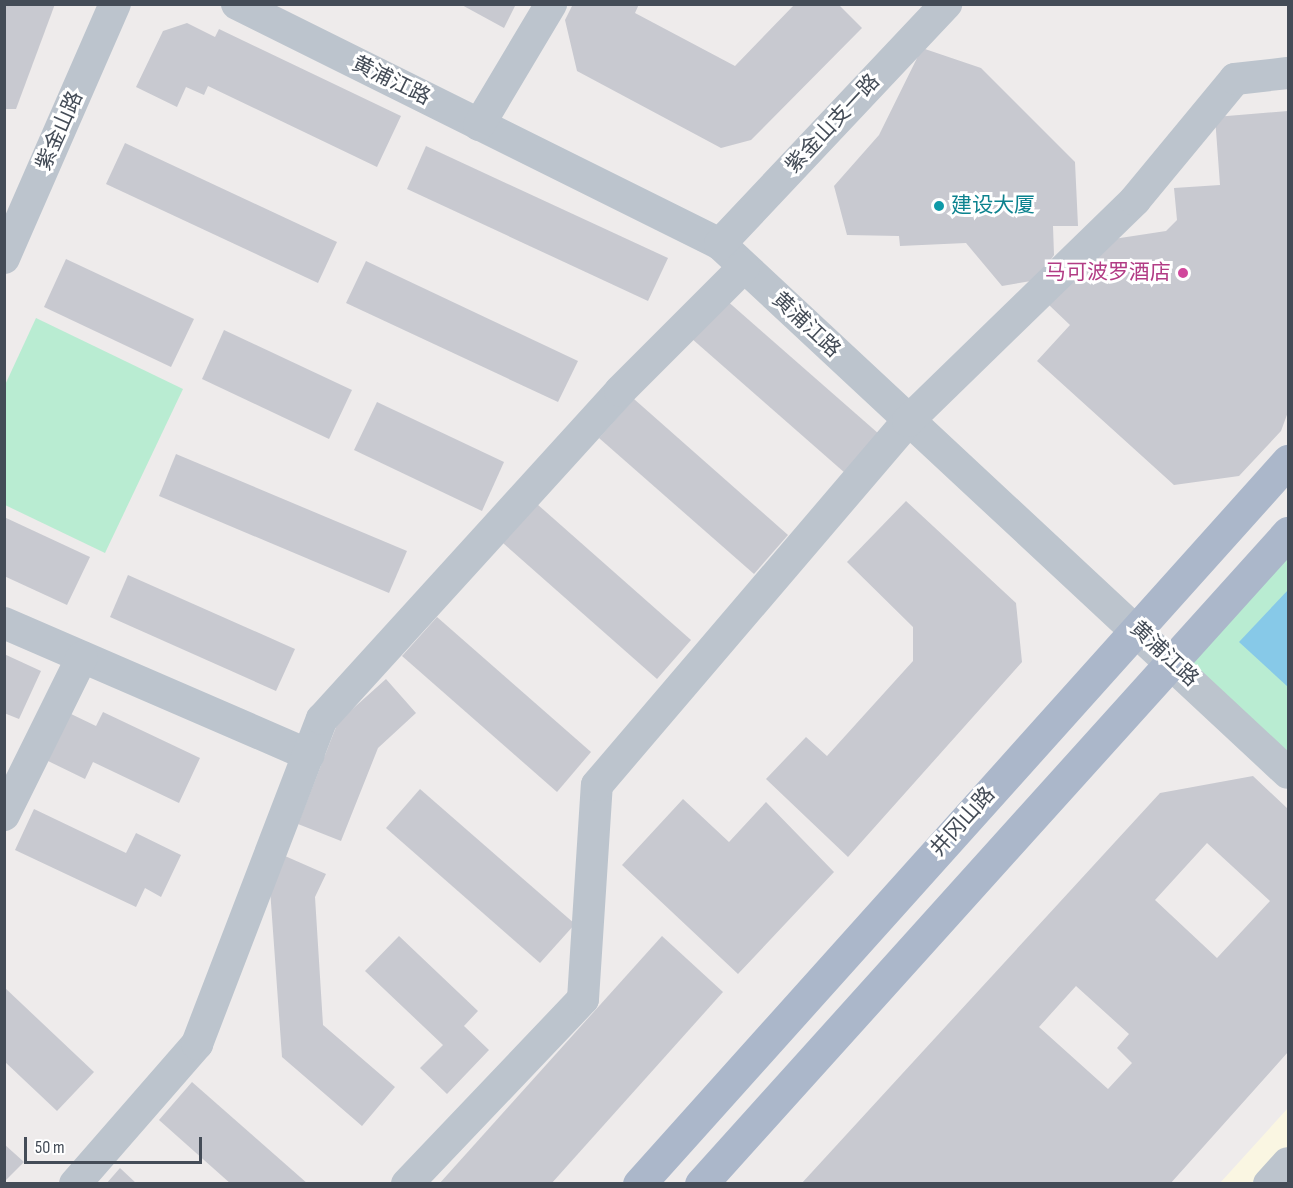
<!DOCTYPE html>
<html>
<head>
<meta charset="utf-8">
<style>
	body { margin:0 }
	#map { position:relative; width:1293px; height:1188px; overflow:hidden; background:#eeebeb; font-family:"Sofia Sans Condensed","Noto Sans SC",sans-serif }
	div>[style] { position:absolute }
	.commercial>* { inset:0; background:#faf6e2 }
	.green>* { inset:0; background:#b9ecd2 }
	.water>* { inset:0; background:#87c9e8 }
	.building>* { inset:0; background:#c8c9d0 }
	.minor>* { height:32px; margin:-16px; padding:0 16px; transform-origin:16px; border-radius:16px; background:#bcc4cd }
	.major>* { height:33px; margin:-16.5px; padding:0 16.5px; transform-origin:16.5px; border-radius:16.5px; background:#abb7ca }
	.dots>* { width:16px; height:16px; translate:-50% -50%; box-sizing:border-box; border:3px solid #fff; border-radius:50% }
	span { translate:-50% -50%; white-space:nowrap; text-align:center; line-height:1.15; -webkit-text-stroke:6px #fff; paint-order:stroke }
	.street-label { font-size:21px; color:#444c57 }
	.culture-label { font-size:21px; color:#0d838f }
	.left { translate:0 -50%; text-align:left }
	.hotel-label { font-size:21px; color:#b23c85 }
	.right { translate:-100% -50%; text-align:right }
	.frame { position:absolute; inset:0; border:6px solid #444c57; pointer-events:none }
	.scale { position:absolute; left:24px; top:1137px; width:178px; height:27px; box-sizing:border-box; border:3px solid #444c57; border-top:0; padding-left:8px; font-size:18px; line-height:21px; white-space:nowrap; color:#444c57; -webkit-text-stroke:4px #fff; paint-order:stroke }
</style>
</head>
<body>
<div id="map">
	<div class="commercial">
		<i style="clip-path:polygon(1288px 1108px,1288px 1183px,1220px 1183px)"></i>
	</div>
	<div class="green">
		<i style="clip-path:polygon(36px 318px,183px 389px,105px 553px,5px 505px,5px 385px)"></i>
		<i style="clip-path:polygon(1288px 533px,1288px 773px,1173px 662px)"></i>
	</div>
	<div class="water">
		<i style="clip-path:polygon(1288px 590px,1288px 687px,1239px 642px)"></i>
	</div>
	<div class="building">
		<i style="clip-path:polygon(4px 4px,55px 4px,16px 109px,4px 109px)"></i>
		<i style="clip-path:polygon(460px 4px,516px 4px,504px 28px)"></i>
		<i style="clip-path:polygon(573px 4px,639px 4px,635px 13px,735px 66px,795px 4px,838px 4px,862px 28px,751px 140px,721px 148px,577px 71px,565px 20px)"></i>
		<i style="clip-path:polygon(187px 23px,215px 37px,219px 29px,401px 116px,377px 167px,208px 86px,204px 95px,186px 87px,177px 107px,136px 87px,163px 31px)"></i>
		<i style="clip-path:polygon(922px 48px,981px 68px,1075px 162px,1078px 226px,1053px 226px,1054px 255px,1037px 280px,1002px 286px,966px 243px,900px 246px,899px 236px,847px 235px,834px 186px,879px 135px)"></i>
		<i style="clip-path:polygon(1288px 111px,1288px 412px,1281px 431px,1239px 476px,1174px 485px,1037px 361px,1070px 325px,1049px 305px,1107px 240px,1166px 231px,1177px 220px,1174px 188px,1220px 185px,1215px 117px)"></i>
		<i style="clip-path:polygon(125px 143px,337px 242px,318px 283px,106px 184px)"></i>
		<i style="clip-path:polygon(426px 146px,668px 258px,648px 301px,407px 189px)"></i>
		<i style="clip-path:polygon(66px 259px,194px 319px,171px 367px,44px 307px)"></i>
		<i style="clip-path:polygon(366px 261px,578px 361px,558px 402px,346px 303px)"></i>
		<i style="clip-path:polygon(725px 299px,879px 434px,845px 473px,691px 338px)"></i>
		<i style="clip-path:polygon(224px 330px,352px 390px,329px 439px,202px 379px)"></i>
		<i style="clip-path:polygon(634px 399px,788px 535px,754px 574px,599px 438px)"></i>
		<i style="clip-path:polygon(377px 402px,504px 462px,482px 511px,354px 450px)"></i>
		<i style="clip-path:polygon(176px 454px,407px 551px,389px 593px,159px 496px)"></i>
		<i style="clip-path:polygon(906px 501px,1016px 603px,1022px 662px,848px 857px,766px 779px,806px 737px,827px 756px,913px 661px,913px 627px,847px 562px)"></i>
		<i style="clip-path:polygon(537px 504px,691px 640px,657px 679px,503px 543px)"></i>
		<i style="clip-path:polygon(4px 517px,90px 557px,67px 605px,4px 576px)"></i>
		<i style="clip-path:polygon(128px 575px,295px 649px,276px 691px,110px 617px)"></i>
		<i style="clip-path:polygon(437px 617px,591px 752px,557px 792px,402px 656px)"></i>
		<i style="clip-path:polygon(4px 654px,41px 671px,19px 719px,4px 713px)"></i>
		<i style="clip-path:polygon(386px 679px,416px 713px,378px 748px,341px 841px,298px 824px,338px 722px)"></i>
		<i style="clip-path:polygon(103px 712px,200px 758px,179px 803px,93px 762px,85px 779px,46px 760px,69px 713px,96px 726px)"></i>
		<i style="clip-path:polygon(evenodd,1253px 776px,1288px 809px,1288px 1052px,1170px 1184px,801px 1184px,1160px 793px,1253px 776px,1207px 843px,1270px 901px,1217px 958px,1155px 900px,1207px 843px,1253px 776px,1076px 986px,1129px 1034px,1117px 1048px,1132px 1063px,1108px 1089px,1039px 1027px,1076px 986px)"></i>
		<i style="clip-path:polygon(420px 789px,575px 924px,540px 963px,386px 828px)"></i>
		<i style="clip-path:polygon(683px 799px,729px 842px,766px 802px,834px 872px,738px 974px,622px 865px)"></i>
		<i style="clip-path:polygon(34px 809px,126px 853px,136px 833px,181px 855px,161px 897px,145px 888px,136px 907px,15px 850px)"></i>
		<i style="clip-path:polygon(285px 856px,326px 874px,315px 897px,323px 1025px,395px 1087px,362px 1126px,282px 1057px,270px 889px)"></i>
		<i style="clip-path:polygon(399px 936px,478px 1011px,464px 1026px,489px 1050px,447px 1094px,420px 1068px,443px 1045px,365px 971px)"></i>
		<i style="clip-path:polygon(662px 936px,723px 992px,551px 1184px,439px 1184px)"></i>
		<i style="clip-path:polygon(4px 987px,94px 1072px,57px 1111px,4px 1061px)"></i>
		<i style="clip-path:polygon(192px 1082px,308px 1184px,231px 1184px,159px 1120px)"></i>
		<i style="clip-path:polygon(4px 1144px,24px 1162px,4px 1182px)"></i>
		<i style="clip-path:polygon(120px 1168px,137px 1184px,106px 1184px)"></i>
	</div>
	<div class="minor">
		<i style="left:237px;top:4px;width:539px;rotate:26.42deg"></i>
		<i style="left:720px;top:244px;width:776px;rotate:42.96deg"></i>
		<i style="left:479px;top:125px;width:141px;rotate:-59.2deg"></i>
		<i style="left:720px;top:244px;width:330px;rotate:-46.7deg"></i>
		<i style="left:4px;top:258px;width:277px;rotate:-66.4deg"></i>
		<i style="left:4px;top:623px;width:332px;rotate:23.4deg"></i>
		<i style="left:4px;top:815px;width:176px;rotate:-63.7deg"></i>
		<i style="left:75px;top:1184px;width:186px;rotate:-48.9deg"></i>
		<i style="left:197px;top:1044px;width:348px;rotate:-69deg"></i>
		<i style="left:322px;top:719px;width:443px;rotate:-47.7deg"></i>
		<i style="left:620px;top:391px;width:175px;rotate:-45deg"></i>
		<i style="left:407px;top:1184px;width:255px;rotate:-46.4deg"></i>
		<i style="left:583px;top:999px;width:214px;rotate:-86.3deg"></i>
		<i style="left:597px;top:785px;width:479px;rotate:-49.5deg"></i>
		<i style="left:908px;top:421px;width:317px;rotate:-44.2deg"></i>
		<i style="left:1135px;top:200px;width:157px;rotate:-50.4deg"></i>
		<i style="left:1235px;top:79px;width:53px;rotate:-6.5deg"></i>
		<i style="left:1269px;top:1184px;width:28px;rotate:-48deg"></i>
	</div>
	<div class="major">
		<i style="left:639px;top:1184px;width:972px;rotate:-48.09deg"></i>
		<i style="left:701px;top:1184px;width:877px;rotate:-47.96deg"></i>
	</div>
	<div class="dots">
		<i style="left:939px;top:206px;background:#0f9aa8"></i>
		<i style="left:1183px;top:273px;background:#d1479c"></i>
	</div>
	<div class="street-label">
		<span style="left:391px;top:81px;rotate:26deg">黄浦江路</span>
		<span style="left:833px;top:124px;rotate:-47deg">紫金山支一路</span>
		<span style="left:60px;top:131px;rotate:-66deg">紫金山路</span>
		<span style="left:806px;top:325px;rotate:43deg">黄浦江路</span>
		<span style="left:1164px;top:654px;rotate:43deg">黄浦江路</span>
		<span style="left:963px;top:822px;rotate:-48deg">井冈山路</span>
	</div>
	<div class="culture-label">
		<span class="left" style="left:951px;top:206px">建设大厦</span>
	</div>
	<div class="hotel-label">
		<span class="right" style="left:1171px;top:273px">马可波罗酒店</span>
	</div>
	<div class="frame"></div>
	<div class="scale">50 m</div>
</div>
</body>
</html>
